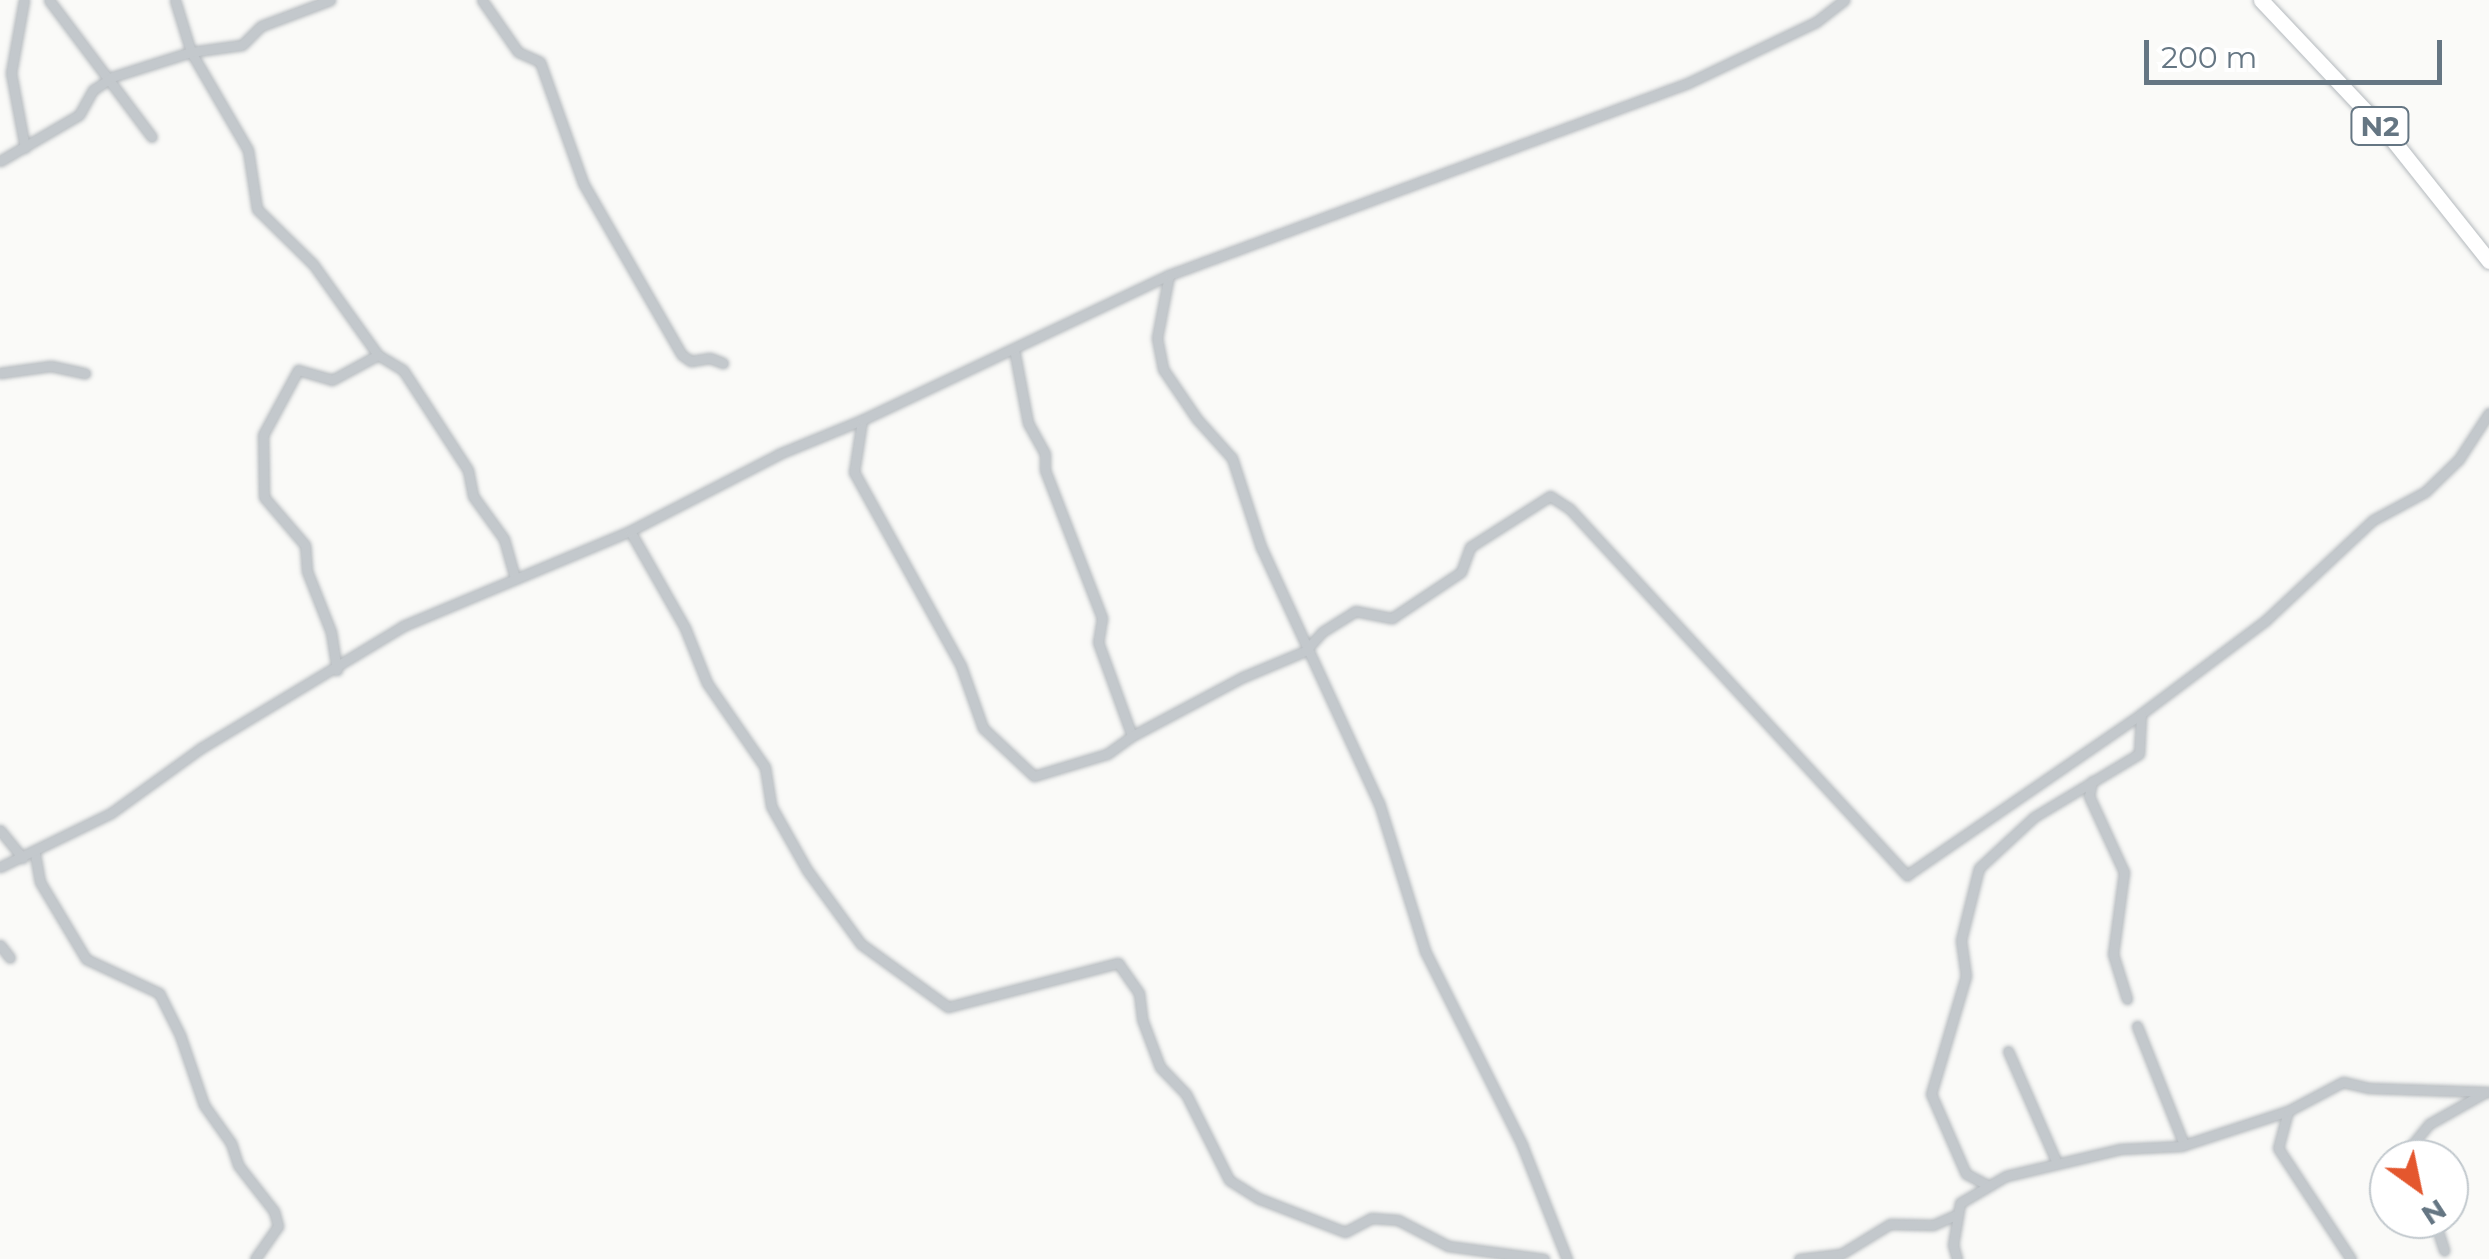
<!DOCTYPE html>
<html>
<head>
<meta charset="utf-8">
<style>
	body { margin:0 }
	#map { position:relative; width:2489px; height:1259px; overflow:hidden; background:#fafaf8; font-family:Montserrat,sans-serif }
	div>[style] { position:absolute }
	.roads { filter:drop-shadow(0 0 2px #b4b9bd) drop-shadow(0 0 2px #b4b9bd) }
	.street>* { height:9px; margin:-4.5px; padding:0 4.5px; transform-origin:4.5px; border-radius:4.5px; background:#c3c8cc }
	.highway>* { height:15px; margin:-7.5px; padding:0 7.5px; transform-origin:7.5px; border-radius:7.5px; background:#fff }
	span { translate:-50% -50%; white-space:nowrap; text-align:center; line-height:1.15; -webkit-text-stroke:10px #fff; paint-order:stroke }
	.shield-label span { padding:2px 8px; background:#fff; border:2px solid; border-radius:8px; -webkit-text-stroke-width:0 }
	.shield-label { font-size:28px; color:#657683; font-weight:700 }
	.north { position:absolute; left:2369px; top:1139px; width:100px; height:100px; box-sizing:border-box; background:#fff; border:2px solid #c1c8cd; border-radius:50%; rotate:147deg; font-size:28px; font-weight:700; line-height:40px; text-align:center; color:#657683 }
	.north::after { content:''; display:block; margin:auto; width:35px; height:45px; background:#e4572e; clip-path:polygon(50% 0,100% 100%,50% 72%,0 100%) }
	.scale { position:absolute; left:2144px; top:40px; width:298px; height:45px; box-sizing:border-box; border:5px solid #657683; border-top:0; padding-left:12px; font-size:30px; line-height:35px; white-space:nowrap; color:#657683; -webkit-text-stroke:8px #fff; paint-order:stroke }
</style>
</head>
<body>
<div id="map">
	<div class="roads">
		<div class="street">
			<i style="left:24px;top:0;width:74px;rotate:100.1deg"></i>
			<i style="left:11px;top:73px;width:76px;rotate:79.4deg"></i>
			<i style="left:49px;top:0;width:171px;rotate:53.1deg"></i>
			<i style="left:175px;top:0;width:54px;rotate:72.9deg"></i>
			<i style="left:191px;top:52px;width:113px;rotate:59.8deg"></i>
			<i style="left:248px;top:150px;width:60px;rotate:81.3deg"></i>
			<i style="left:257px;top:209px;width:78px;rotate:44.5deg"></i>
			<i style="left:313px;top:264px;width:112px;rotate:54.5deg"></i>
			<i style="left:378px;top:355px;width:29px;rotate:31deg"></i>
			<i style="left:403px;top:370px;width:119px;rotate:57deg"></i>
			<i style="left:468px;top:470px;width:26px;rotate:79deg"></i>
			<i style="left:473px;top:496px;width:53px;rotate:54.2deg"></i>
			<i style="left:504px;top:539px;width:41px;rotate:74.2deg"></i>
			<i style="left:482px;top:0;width:63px;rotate:55.3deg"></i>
			<i style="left:518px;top:52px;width:24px;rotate:24deg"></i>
			<i style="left:540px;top:62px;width:128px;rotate:70.4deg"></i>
			<i style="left:583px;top:183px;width:198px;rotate:60.1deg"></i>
			<i style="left:682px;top:355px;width:11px;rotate:34deg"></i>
			<i style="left:691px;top:361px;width:19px;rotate:-9deg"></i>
			<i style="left:710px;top:358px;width:14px;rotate:21deg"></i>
			<i style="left:0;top:161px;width:91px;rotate:-30.2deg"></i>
			<i style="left:79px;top:115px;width:29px;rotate:-61deg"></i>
			<i style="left:93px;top:90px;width:23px;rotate:-34deg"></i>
			<i style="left:112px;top:77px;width:83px;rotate:-17.6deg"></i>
			<i style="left:191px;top:52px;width:51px;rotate:-7.8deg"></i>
			<i style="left:242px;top:45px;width:27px;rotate:-45deg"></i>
			<i style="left:261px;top:26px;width:74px;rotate:-20.6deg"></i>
			<i style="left:1169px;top:275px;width:64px;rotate:100.8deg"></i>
			<i style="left:1157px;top:338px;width:32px;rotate:79deg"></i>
			<i style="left:1163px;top:369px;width:60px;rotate:55.8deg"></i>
			<i style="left:1197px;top:419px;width:52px;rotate:48.1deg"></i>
			<i style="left:1232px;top:458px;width:94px;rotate:72deg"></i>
			<i style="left:1261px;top:547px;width:282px;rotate:65.3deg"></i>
			<i style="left:1379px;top:803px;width:155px;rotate:72.7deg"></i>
			<i style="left:1425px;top:951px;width:217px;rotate:63.4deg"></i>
			<i style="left:1522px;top:1145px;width:123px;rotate:68.5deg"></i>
			<i style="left:1014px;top:349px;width:75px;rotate:79.3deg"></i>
			<i style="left:1028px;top:423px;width:35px;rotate:61deg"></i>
			<i style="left:1045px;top:454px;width:16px;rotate:90deg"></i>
			<i style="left:1045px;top:470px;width:159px;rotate:68.9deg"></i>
			<i style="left:1102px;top:618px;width:24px;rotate:99deg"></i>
			<i style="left:1098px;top:642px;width:100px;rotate:70.1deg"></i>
			<i style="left:0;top:373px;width:51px;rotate:-7.8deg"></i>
			<i style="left:51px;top:366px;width:35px;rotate:12deg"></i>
			<i style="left:862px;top:420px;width:53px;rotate:98.7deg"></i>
			<i style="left:854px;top:472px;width:222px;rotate:61.1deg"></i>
			<i style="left:961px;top:666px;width:66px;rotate:70.5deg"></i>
			<i style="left:983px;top:728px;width:70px;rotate:43.3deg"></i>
			<i style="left:1034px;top:776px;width:76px;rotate:-16.8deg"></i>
			<i style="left:1107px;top:754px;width:31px;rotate:-36deg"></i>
			<i style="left:1132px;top:736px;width:126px;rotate:-28deg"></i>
			<i style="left:1243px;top:677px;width:67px;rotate:-22.8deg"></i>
			<i style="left:1305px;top:651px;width:25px;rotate:-48deg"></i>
			<i style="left:1322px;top:632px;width:39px;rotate:-32deg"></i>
			<i style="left:1355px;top:611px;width:38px;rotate:11deg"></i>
			<i style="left:1392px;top:618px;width:83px;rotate:-33.7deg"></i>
			<i style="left:1461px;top:572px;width:27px;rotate:-70deg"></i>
			<i style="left:1470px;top:547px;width:95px;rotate:-32.5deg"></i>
			<i style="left:1550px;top:496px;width:24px;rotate:33deg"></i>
			<i style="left:1570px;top:509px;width:498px;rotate:47.4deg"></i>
			<i style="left:1907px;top:875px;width:284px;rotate:-34.5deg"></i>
			<i style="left:2141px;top:714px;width:156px;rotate:-36.9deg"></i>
			<i style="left:2266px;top:620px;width:146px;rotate:-43.1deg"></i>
			<i style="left:2373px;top:520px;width:59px;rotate:-28.3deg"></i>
			<i style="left:2425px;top:492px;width:47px;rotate:-44.1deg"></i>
			<i style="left:2459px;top:459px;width:55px;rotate:-56.9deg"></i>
			<i style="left:630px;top:531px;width:112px;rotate:60.4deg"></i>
			<i style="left:685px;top:628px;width:59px;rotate:68.2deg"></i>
			<i style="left:707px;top:683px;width:102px;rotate:55.4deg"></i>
			<i style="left:765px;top:767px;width:39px;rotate:81deg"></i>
			<i style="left:771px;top:806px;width:73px;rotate:60.6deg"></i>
			<i style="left:807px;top:870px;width:92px;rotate:53.9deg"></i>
			<i style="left:861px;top:944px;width:107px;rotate:35.9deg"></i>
			<i style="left:948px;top:1007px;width:176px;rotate:-14.5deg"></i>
			<i style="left:1118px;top:963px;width:37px;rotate:55deg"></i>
			<i style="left:1139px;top:993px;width:26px;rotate:83deg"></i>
			<i style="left:1142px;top:1019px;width:51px;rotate:69.4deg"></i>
			<i style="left:1160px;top:1067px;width:37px;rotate:46deg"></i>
			<i style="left:1186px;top:1094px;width:96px;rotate:63.4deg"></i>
			<i style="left:1229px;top:1180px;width:36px;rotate:32deg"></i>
			<i style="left:1260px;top:1199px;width:91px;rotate:21.2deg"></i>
			<i style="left:1345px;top:1232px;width:30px;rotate:-28deg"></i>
			<i style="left:1371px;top:1218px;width:27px;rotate:4deg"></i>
			<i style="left:1398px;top:1220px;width:56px;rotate:27.5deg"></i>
			<i style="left:1448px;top:1246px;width:97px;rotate:7.7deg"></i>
			<i style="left:337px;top:670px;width:38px;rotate:-99deg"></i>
			<i style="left:331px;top:632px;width:66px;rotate:-111.5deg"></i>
			<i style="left:307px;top:571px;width:26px;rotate:-94deg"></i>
			<i style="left:305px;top:545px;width:63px;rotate:-130.5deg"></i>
			<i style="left:264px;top:497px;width:62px;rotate:-90.9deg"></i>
			<i style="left:263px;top:435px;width:74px;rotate:-61.7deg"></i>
			<i style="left:298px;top:370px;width:35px;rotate:16deg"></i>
			<i style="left:332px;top:380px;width:52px;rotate:-28.5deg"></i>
			<i style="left:2092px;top:781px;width:15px;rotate:101deg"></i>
			<i style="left:2089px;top:796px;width:84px;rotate:65.3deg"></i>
			<i style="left:2124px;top:872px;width:83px;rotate:97.6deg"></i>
			<i style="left:2113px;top:954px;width:47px;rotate:72.7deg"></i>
			<i style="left:0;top:830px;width:36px;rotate:51deg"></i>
			<i style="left:35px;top:854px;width:28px;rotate:80deg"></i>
			<i style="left:40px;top:882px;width:90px;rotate:59.1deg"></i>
			<i style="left:86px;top:959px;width:81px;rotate:25deg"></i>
			<i style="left:159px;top:993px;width:47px;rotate:63.4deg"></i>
			<i style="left:180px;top:1035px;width:74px;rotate:71.1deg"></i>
			<i style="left:204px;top:1105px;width:47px;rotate:54.6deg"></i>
			<i style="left:231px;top:1143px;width:23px;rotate:72deg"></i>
			<i style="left:238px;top:1165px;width:58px;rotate:52deg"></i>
			<i style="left:274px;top:1211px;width:16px;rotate:75deg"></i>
			<i style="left:278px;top:1226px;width:40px;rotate:124.9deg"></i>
			<i style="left:0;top:867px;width:123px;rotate:-25.9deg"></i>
			<i style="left:111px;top:813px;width:111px;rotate:-35.8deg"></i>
			<i style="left:201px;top:748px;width:236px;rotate:-31.1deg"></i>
			<i style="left:403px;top:626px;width:246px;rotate:-22.7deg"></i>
			<i style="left:630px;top:531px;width:168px;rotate:-27.3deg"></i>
			<i style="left:779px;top:454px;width:90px;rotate:-22.3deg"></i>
			<i style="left:862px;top:420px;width:340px;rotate:-25.3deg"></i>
			<i style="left:1169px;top:275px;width:553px;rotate:-20.3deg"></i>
			<i style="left:1688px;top:83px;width:142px;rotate:-25.5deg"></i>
			<i style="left:1816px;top:22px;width:36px;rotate:-38deg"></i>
			<i style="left:0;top:945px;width:16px;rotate:52deg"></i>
			<i style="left:2137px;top:1026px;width:128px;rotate:68.4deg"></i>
			<i style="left:2008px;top:1051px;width:120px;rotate:66.4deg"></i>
			<i style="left:2288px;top:1111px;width:38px;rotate:105deg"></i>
			<i style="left:2278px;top:1148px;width:133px;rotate:56.7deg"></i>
			<i style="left:2416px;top:1159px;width:15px;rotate:-106deg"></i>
			<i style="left:2412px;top:1145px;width:27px;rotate:-51deg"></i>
			<i style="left:2429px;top:1124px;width:63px;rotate:-29.4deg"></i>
			<i style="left:1989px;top:1186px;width:26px;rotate:-152deg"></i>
			<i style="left:1966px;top:1174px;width:87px;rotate:-113.6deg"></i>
			<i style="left:1931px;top:1094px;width:123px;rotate:-73.5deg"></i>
			<i style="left:1966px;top:976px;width:36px;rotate:-98deg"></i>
			<i style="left:1961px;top:940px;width:74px;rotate:-76deg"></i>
			<i style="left:1979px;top:868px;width:75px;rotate:-42.8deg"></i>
			<i style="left:2034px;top:817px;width:122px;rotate:-31deg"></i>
			<i style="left:2139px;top:754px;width:40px;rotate:-87.1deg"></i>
			<i style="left:2434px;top:1219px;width:33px;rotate:72deg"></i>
			<i style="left:1799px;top:1259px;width:42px;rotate:-6.8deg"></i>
			<i style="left:1841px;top:1254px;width:57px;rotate:-31.5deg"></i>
			<i style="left:1890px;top:1224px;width:43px;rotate:1.3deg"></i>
			<i style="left:1933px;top:1225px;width:27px;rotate:-24deg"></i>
			<i style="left:1957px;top:1259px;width:15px;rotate:-106deg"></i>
			<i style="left:1953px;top:1245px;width:43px;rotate:-80.5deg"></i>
			<i style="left:1960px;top:1203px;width:53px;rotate:-30.4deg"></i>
			<i style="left:2006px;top:1176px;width:117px;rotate:-13.3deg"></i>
			<i style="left:2120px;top:1149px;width:61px;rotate:-2.8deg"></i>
			<i style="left:2181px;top:1146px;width:113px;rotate:-18.1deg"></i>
			<i style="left:2288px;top:1111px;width:62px;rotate:-27.8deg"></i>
			<i style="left:2343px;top:1082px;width:27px;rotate:13deg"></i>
			<i style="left:2369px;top:1088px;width:120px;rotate:1.9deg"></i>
		</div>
		<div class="highway">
			<i style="left:2261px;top:0;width:191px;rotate:46.7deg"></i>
			<i style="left:2392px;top:139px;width:156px;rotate:51.5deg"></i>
		</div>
	</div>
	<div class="shield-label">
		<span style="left:2380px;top:126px">N2</span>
	</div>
	<div class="north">N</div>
	<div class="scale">200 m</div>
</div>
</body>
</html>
